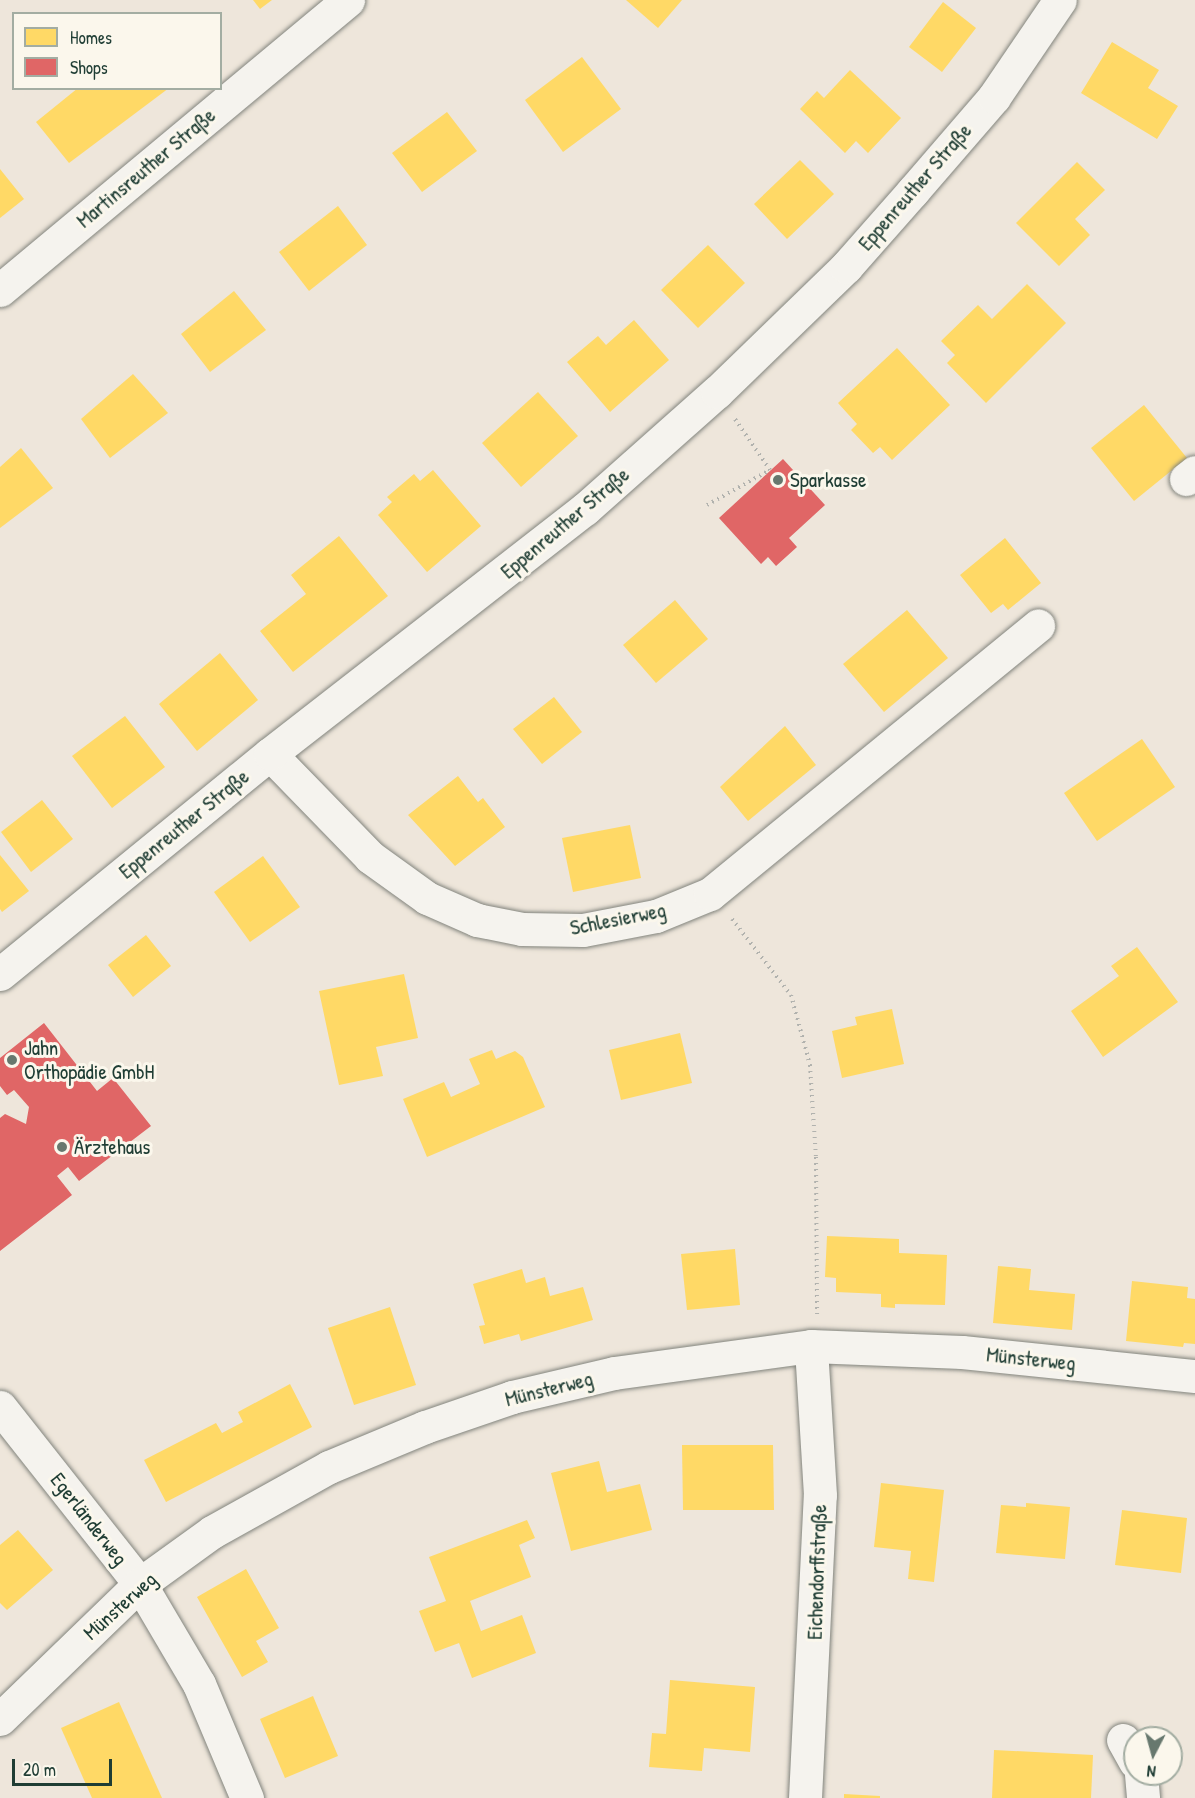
<!DOCTYPE html>
<html>
<head>
<meta charset="utf-8">
<style>
	body { margin:0 }
	#map { position:relative; width:1195px; height:1798px; overflow:hidden; background:#eee6db; font-family:"Patrick Hand",sans-serif }
	div>[style] { position:absolute }
	.homes>* { inset:0; background:#ffd966 }
	.shops>* { inset:0; background:#e06666 }
	.path>* { height:4px; margin-top:-2px; transform-origin:0; background:repeating-linear-gradient(90deg,#b1b2ae 0 1.5px,transparent 0 6px) }
	.roads { filter:drop-shadow(0 0 2px #82847d) drop-shadow(0 0 2px #82847d) }
	.minor>* { height:33px; margin:-16.5px; padding:0 16.5px; transform-origin:16.5px; border-radius:16.5px; background:#f5f3ee }
	.major>* { height:33px; margin:-16.5px; padding:0 16.5px; transform-origin:16.5px; border-radius:16.5px; background:#f5f3ee }
	.dots>* { width:16px; height:16px; translate:-50% -50%; box-sizing:border-box; border:3px solid #fbf7ec; border-radius:50% }
	span { translate:-50% -50%; white-space:nowrap; text-align:center; line-height:1.15; -webkit-text-stroke:6px #fbf7ec; paint-order:stroke }
	.street-label { font-size:21px; color:#1f3d34 }
	.poi-label { font-size:21px; color:#1f3d34 }
	.left { translate:0 -50%; text-align:left }
	.legend { position:absolute; left:12px; top:12px; width:210px; height:78px; box-sizing:border-box; background:#fbf7ec; border:2px solid #a3ada2; margin:0; padding:8px 10px; list-style:none; font-size:18px; color:#1f3d34 }
	.legend li { display:flex; align-items:center; gap:12px; height:30px }
	.legend b { width:30px; border:2px solid #a3ada2 }
	.north { position:absolute; left:1123px; top:1726px; width:60px; height:60px; box-sizing:border-box; background:#fbf7ec; border:2px solid #a3ada2; border-radius:50%; rotate:186deg; font-size:16px; font-weight:700; line-height:24px; text-align:center; color:#1f3d34 }
	.north::after { content:''; display:block; margin:auto; width:21px; height:27px; background:#67786e; clip-path:polygon(50% 0,100% 100%,50% 72%,0 100%) }
	.scale { position:absolute; left:12px; top:1759px; width:100px; height:27px; box-sizing:border-box; border:3px solid #1f3d34; border-top:0; padding-left:8px; font-size:18px; line-height:21px; white-space:nowrap; color:#1f3d34; -webkit-text-stroke:4px #fbf7ec; paint-order:stroke }
</style>
</head>
<body>
<div id="map">
	<div class="homes">
		<i style="clip-path:polygon(253px 0,272px 0,260px 9px)"></i>
		<i style="clip-path:polygon(626px 0,682px 0,658px 28px)"></i>
		<i style="clip-path:polygon(943px 2px,976px 28px,942px 72px,909px 47px)"></i>
		<i style="clip-path:polygon(1112px 42px,1159px 70px,1148px 88px,1178px 106px,1157px 139px,1081px 93px)"></i>
		<i style="clip-path:polygon(582px 57px,621px 109px,563px 152px,525px 100px)"></i>
		<i style="clip-path:polygon(850px 70px,901px 118px,868px 153px,856px 141px,845px 153px,800px 109px,817px 91px,824px 98px)"></i>
		<i style="clip-path:polygon(78px 88px,169px 88px,69px 163px,36px 122px)"></i>
		<i style="clip-path:polygon(447px 112px,477px 151px,422px 192px,392px 153px)"></i>
		<i style="clip-path:polygon(800px 160px,834px 194px,787px 239px,754px 204px)"></i>
		<i style="clip-path:polygon(1077px 162px,1105px 190px,1075px 219px,1090px 235px,1059px 266px,1016px 223px)"></i>
		<i style="clip-path:polygon(0 169px,24px 199px,0 218px)"></i>
		<i style="clip-path:polygon(338px 206px,367px 245px,309px 291px,279px 252px)"></i>
		<i style="clip-path:polygon(708px 245px,745px 283px,698px 328px,661px 290px)"></i>
		<i style="clip-path:polygon(1027px 284px,1066px 323px,986px 403px,947px 363px,955px 355px,941px 341px,978px 305px,992px 319px)"></i>
		<i style="clip-path:polygon(234px 291px,266px 330px,210px 372px,181px 334px)"></i>
		<i style="clip-path:polygon(634px 320px,669px 360px,610px 412px,567px 362px,598px 336px,606px 345px)"></i>
		<i style="clip-path:polygon(897px 348px,950px 405px,892px 460px,880px 447px,873px 453px,851px 430px,857px 424px,838px 403px)"></i>
		<i style="clip-path:polygon(133px 374px,168px 413px,110px 458px,81px 419px)"></i>
		<i style="clip-path:polygon(538px 392px,578px 436px,521px 487px,482px 443px)"></i>
		<i style="clip-path:polygon(1144px 405px,1187px 458px,1134px 501px,1091px 448px)"></i>
		<i style="clip-path:polygon(21px 448px,53px 488px,0 528px,0 467px)"></i>
		<i style="clip-path:polygon(433px 470px,481px 526px,427px 572px,378px 515px,392px 502px,387px 497px,414px 474px,420px 481px)"></i>
		<i style="clip-path:polygon(339px 536px,388px 596px,293px 672px,260px 631px,306px 594px,291px 575px)"></i>
		<i style="clip-path:polygon(1005px 538px,1041px 583px,1008px 610px,1003px 604px,991px 613px,960px 575px)"></i>
		<i style="clip-path:polygon(675px 600px,708px 639px,656px 683px,623px 645px)"></i>
		<i style="clip-path:polygon(907px 610px,948px 658px,884px 712px,843px 664px)"></i>
		<i style="clip-path:polygon(220px 653px,258px 700px,197px 751px,159px 704px)"></i>
		<i style="clip-path:polygon(554px 697px,582px 732px,542px 764px,513px 729px)"></i>
		<i style="clip-path:polygon(125px 716px,165px 767px,112px 808px,72px 756px)"></i>
		<i style="clip-path:polygon(785px 726px,816px 765px,748px 821px,720px 787px)"></i>
		<i style="clip-path:polygon(1142px 739px,1175px 787px,1097px 841px,1064px 793px)"></i>
		<i style="clip-path:polygon(458px 776px,478px 802px,483px 798px,505px 827px,455px 866px,408px 815px)"></i>
		<i style="clip-path:polygon(42px 800px,73px 839px,31px 872px,1px 832px)"></i>
		<i style="clip-path:polygon(630px 825px,641px 878px,573px 892px,562px 838px)"></i>
		<i style="clip-path:polygon(0 855px,29px 891px,2px 912px,0 909px)"></i>
		<i style="clip-path:polygon(263px 856px,300px 907px,250px 942px,214px 892px)"></i>
		<i style="clip-path:polygon(146px 935px,171px 966px,133px 997px,108px 965px)"></i>
		<i style="clip-path:polygon(1137px 947px,1178px 1002px,1103px 1057px,1071px 1011px,1119px 976px,1111px 966px)"></i>
		<i style="clip-path:polygon(404px 974px,418px 1038px,376px 1047px,383px 1076px,339px 1085px,319px 991px)"></i>
		<i style="clip-path:polygon(892px 1009px,904px 1064px,842px 1078px,832px 1031px,857px 1025px,855px 1017px)"></i>
		<i style="clip-path:polygon(680px 1033px,692px 1083px,621px 1100px,609px 1050px)"></i>
		<i style="clip-path:polygon(492px 1050px,496px 1059px,515px 1051px,523px 1057px,545px 1107px,427px 1157px,403px 1099px,444px 1082px,451px 1097px,480px 1084px,469px 1059px)"></i>
		<i style="clip-path:polygon(827px 1236px,899px 1239px,899px 1253px,947px 1255px,945px 1305px,895px 1304px,895px 1308px,881px 1307px,881px 1294px,836px 1292px,836px 1278px,825px 1277px)"></i>
		<i style="clip-path:polygon(735px 1249px,740px 1305px,687px 1310px,681px 1254px)"></i>
		<i style="clip-path:polygon(998px 1266px,1031px 1269px,1029px 1290px,1075px 1294px,1072px 1330px,993px 1323px)"></i>
		<i style="clip-path:polygon(522px 1269px,526px 1283px,545px 1277px,550px 1296px,583px 1287px,593px 1320px,521px 1341px,519px 1334px,484px 1344px,479px 1326px,485px 1325px,473px 1284px)"></i>
		<i style="clip-path:polygon(1132px 1281px,1188px 1287px,1187px 1298px,1195px 1299px,1195px 1344px,1184px 1343px,1183px 1347px,1126px 1341px)"></i>
		<i style="clip-path:polygon(390px 1307px,416px 1385px,354px 1405px,328px 1328px)"></i>
		<i style="clip-path:polygon(290px 1384px,312px 1427px,166px 1502px,144px 1460px,216px 1423px,222px 1433px,243px 1422px,238px 1412px)"></i>
		<i style="clip-path:polygon(682px 1445px,773px 1445px,774px 1510px,683px 1510px)"></i>
		<i style="clip-path:polygon(599px 1461px,607px 1492px,640px 1484px,652px 1530px,571px 1551px,551px 1473px)"></i>
		<i style="clip-path:polygon(881px 1483px,944px 1490px,934px 1582px,908px 1579px,911px 1551px,874px 1547px)"></i>
		<i style="clip-path:polygon(1026px 1503px,1070px 1507px,1065px 1559px,996px 1553px,1001px 1505px,1026px 1507px)"></i>
		<i style="clip-path:polygon(1122px 1510px,1187px 1518px,1181px 1573px,1115px 1565px)"></i>
		<i style="clip-path:polygon(527px 1520px,535px 1538px,519px 1545px,531px 1577px,470px 1601px,481px 1631px,522px 1615px,536px 1653px,472px 1678px,459px 1643px,435px 1652px,419px 1611px,446px 1601px,429px 1557px)"></i>
		<i style="clip-path:polygon(18px 1530px,53px 1570px,7px 1610px,0 1603px,0 1545px)"></i>
		<i style="clip-path:polygon(246px 1569px,279px 1628px,256px 1641px,268px 1662px,242px 1677px,197px 1597px)"></i>
		<i style="clip-path:polygon(670px 1680px,755px 1687px,750px 1752px,704px 1748px,702px 1771px,649px 1767px,652px 1733px,666px 1734px)"></i>
		<i style="clip-path:polygon(313px 1696px,338px 1756px,285px 1778px,260px 1719px)"></i>
		<i style="clip-path:polygon(119px 1702px,162px 1798px,92px 1798px,61px 1728px)"></i>
		<i style="clip-path:polygon(994px 1750px,1093px 1755px,1091px 1798px,992px 1798px)"></i>
		<i style="clip-path:polygon(844px 1794px,880px 1796px,880px 1798px,844px 1798px)"></i>
	</div>
	<div class="shops">
		<i style="clip-path:polygon(783px 459px,825px 505px,789px 538px,797px 547px,776px 566px,768px 557px,761px 564px,719px 518px)"></i>
		<i style="clip-path:polygon(44px 1023px,97px 1091px,113px 1078px,151px 1126px,79px 1181px,68px 1167px,57px 1176px,72px 1195px,0 1251px,0 1118px,5px 1114px,26px 1124px,29px 1107px,14px 1090px,7px 1095px,0 1086px,0 1058px)"></i>
	</div>
	<div class="path">
		<i style="left:707px;top:505px;width:72px;rotate:-29.1deg"></i>
		<i style="left:770px;top:470px;width:62px;rotate:-124.5deg"></i>
		<i style="left:732px;top:919px;width:96px;rotate:52.2deg"></i>
		<i style="left:791px;top:995px;width:73px;rotate:74.8deg"></i>
		<i style="left:810px;top:1065px;width:92px;rotate:86.3deg"></i>
		<i style="left:816px;top:1157px;width:157px;rotate:89.6deg"></i>
	</div>
	<div class="roads">
		<div class="minor">
			<i style="left:0;top:290px;width:453px;rotate:-39.8deg"></i>
			<i style="left:1186px;top:479px;width:11px;rotate:-38deg"></i>
			<i style="left:270px;top:754px;width:144px;rotate:45.8deg"></i>
			<i style="left:370px;top:857px;width:70px;rotate:35.7deg"></i>
			<i style="left:427px;top:898px;width:55px;rotate:23.7deg"></i>
			<i style="left:477px;top:920px;width:46px;rotate:11.3deg"></i>
			<i style="left:522px;top:929px;width:61px;rotate:0.9deg"></i>
			<i style="left:583px;top:930px;width:74px;rotate:-10.9deg"></i>
			<i style="left:656px;top:916px;width:58px;rotate:-22.2deg"></i>
			<i style="left:710px;top:894px;width:424px;rotate:-39.3deg"></i>
			<i style="left:0;top:1407px;width:226px;rotate:51.7deg"></i>
			<i style="left:140px;top:1584px;width:116px;rotate:59.5deg"></i>
			<i style="left:199px;top:1684px;width:124px;rotate:67.2deg"></i>
			<i style="left:0;top:1719px;width:194px;rotate:-44deg"></i>
			<i style="left:140px;top:1584px;width:89px;rotate:-35.8deg"></i>
			<i style="left:212px;top:1532px;width:134px;rotate:-29.1deg"></i>
			<i style="left:329px;top:1467px;width:104px;rotate:-22.6deg"></i>
			<i style="left:425px;top:1427px;width:92px;rotate:-19deg"></i>
			<i style="left:512px;top:1397px;width:105px;rotate:-13.2deg"></i>
			<i style="left:614px;top:1373px;width:199px;rotate:-7.8deg"></i>
			<i style="left:811px;top:1346px;width:151px;rotate:2.3deg"></i>
			<i style="left:962px;top:1352px;width:234px;rotate:5.9deg"></i>
			<i style="left:1123px;top:1740px;width:25px;rotate:61deg"></i>
			<i style="left:1141px;top:1774px;width:24px;rotate:85deg"></i>
			<i style="left:805px;top:1798px;width:303px;rotate:-87.2deg"></i>
			<i style="left:820px;top:1495px;width:149px;rotate:-93.5deg"></i>
		</div>
		<div class="major">
			<i style="left:0;top:974px;width:348px;rotate:-39.2deg"></i>
			<i style="left:270px;top:754px;width:399px;rotate:-37.9deg"></i>
			<i style="left:585px;top:509px;width:176px;rotate:-41.6deg"></i>
			<i style="left:717px;top:392px;width:180px;rotate:-44.1deg"></i>
			<i style="left:846px;top:267px;width:101px;rotate:-48.6deg"></i>
			<i style="left:913px;top:191px;width:124px;rotate:-49.2deg"></i>
			<i style="left:994px;top:97px;width:117px;rotate:-55.8deg"></i>
		</div>
	</div>
	<div class="dots">
		<i style="left:778px;top:480px;background:#67786e"></i>
		<i style="left:12px;top:1060px;background:#67786e"></i>
		<i style="left:62px;top:1147px;background:#67786e"></i>
	</div>
	<div class="street-label">
		<span style="left:146px;top:168px;rotate:-40deg">Martinsreuther Straße</span>
		<span style="left:915px;top:187px;rotate:-49deg">Eppenreuther Straße</span>
		<span style="left:565px;top:523px;rotate:-40deg">Eppenreuther Straße</span>
		<span style="left:184px;top:824px;rotate:-39deg">Eppenreuther Straße</span>
		<span style="left:618px;top:919px;rotate:-11deg">Schlesierweg</span>
		<span style="left:1031px;top:1359px;rotate:6deg">Münsterweg</span>
		<span style="left:549px;top:1389px;rotate:-14deg">Münsterweg</span>
		<span style="left:89px;top:1519px;rotate:52deg">Egerländerweg</span>
		<span style="left:817px;top:1572px;rotate:-88deg">Eichendorffstraße</span>
		<span style="left:120px;top:1606px;rotate:-42deg">Münsterweg</span>
	</div>
	<div class="poi-label">
		<span class="left" style="left:790px;top:480px">Sparkasse</span>
		<span class="left" style="left:24px;top:1060px">Jahn<br>Orthopädie GmbH</span>
		<span class="left" style="left:74px;top:1147px">Ärztehaus</span>
	</div>
	<ul class="legend">
	<li><b style="height:16px;background:#ffd966"></b>Homes</li>
	<li><b style="height:16px;background:#e06666"></b>Shops</li>
	</ul>
	<div class="north">N</div>
	<div class="scale">20 m</div>
</div>
</body>
</html>
